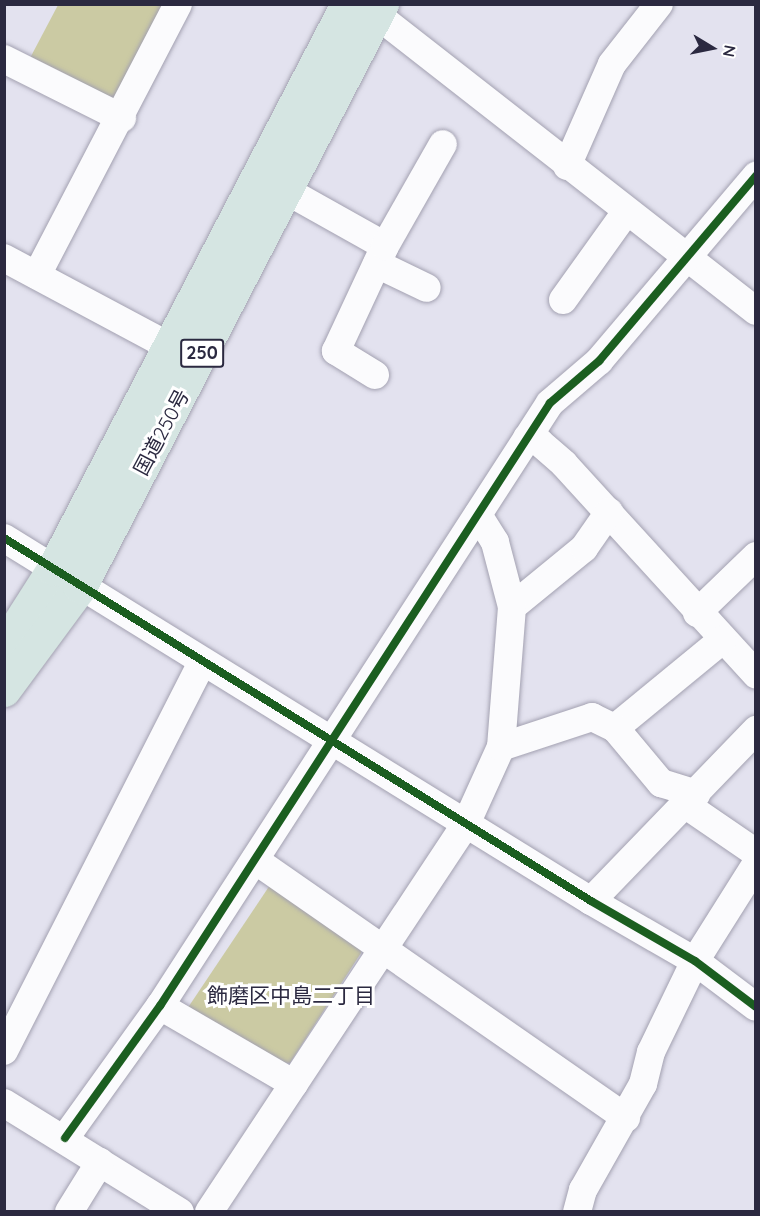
<!DOCTYPE html>
<html>
<head>
<meta charset="utf-8">
<style>
	body { margin:0 }
	#map { position:relative; width:760px; height:1216px; overflow:hidden; background:#e3e2ef; font-family:Quicksand,"Noto Sans JP",sans-serif }
	div>[style] { position:absolute }
	.green>* { inset:0; background:#cbcaa3 }
	.roads { filter:drop-shadow(0 0 2px #a3a1b1) drop-shadow(0 0 2px #a3a1b1) }
	.minor>* { height:28px; margin:-14px; padding:0 14px; transform-origin:14px; border-radius:14px; background:#fbfbfd }
	.highway>* { height:33px; margin:-16.5px; padding:0 16.5px; transform-origin:16.5px; border-radius:16.5px; background:#d5e5e2 }
	.cycleway>* { height:8px; margin:-4px; padding:0 4px; transform-origin:4px; border-radius:4px; background:#1b5e20 }
	span { translate:-50% -50%; white-space:nowrap; text-align:center; line-height:1.15; -webkit-text-stroke:6px #fff; paint-order:stroke }
	.shield-label span { padding:2px 4px; background:#fff; border:2px solid; border-radius:4px; -webkit-text-stroke-width:0 }
	.shield-label { font-size:18px; color:#2b2940; font-weight:700 }
	.street-label { font-size:20px; color:#2b2940 }
	.neighbourhood-label { font-size:21px; color:#2b2940 }
	.frame { position:absolute; inset:0; border:6px solid #2b2940; pointer-events:none }
	.north { position:absolute; left:682px; top:18px; width:60px; height:60px; -webkit-text-stroke:4px #fff; paint-order:stroke; rotate:100deg; font-size:16px; font-weight:700; line-height:24px; text-align:center; color:#2b2940 }
	.north::after { content:''; display:block; margin:auto; width:21px; height:27px; background:#2b2940; clip-path:polygon(50% 0,100% 100%,50% 72%,0 100%) }
</style>
</head>
<body>
<div id="map">
	<div class="green">
		<i style="clip-path:polygon(58px 5px,167px 5px,120px 100px,108px 100px,29px 60px)"></i>
		<i style="clip-path:polygon(272px 882px,360px 940px,361px 953px,290px 1063px,275px 1062px,187px 1009px)"></i>
	</div>
	<div class="roads">
		<div class="minor">
			<i style="left:363px;top:4px;width:499px;rotate:38deg"></i>
			<i style="left:4px;top:59px;width:132px;rotate:26.6deg"></i>
			<i style="left:567px;top:166px;width:111px;rotate:-66.2deg"></i>
			<i style="left:612px;top:64px;width:76px;rotate:-51.9deg"></i>
			<i style="left:287px;top:191px;width:112px;rotate:29.3deg"></i>
			<i style="left:4px;top:258px;width:187px;rotate:28.1deg"></i>
			<i style="left:377px;top:264px;width:55px;rotate:25.6deg"></i>
			<i style="left:37px;top:275px;width:305px;rotate:-62.5deg"></i>
			<i style="left:563px;top:300px;width:108px;rotate:-54.4deg"></i>
			<i style="left:375px;top:375px;width:46px;rotate:-148.4deg"></i>
			<i style="left:336px;top:351px;width:116px;rotate:-65deg"></i>
			<i style="left:385px;top:246px;width:117px;rotate:-60.4deg"></i>
			<i style="left:527px;top:438px;width:13px;rotate:18deg"></i>
			<i style="left:539px;top:442px;width:33px;rotate:41deg"></i>
			<i style="left:564px;top:464px;width:285px;rotate:47.6deg"></i>
			<i style="left:4px;top:538px;width:690px;rotate:31.73deg"></i>
			<i style="left:591px;top:901px;width:120px;rotate:30deg"></i>
			<i style="left:695px;top:961px;width:76px;rotate:37deg"></i>
			<i style="left:512px;top:607px;width:93px;rotate:-39.3deg"></i>
			<i style="left:584px;top:548px;width:44px;rotate:-55.2deg"></i>
			<i style="left:697px;top:613px;width:82px;rotate:-44deg"></i>
			<i style="left:615px;top:728px;width:139px;rotate:-39.4deg"></i>
			<i style="left:501px;top:747px;width:96px;rotate:-18.2deg"></i>
			<i style="left:592px;top:717px;width:25px;rotate:26deg"></i>
			<i style="left:615px;top:728px;width:72px;rotate:50.1deg"></i>
			<i style="left:661px;top:783px;width:37px;rotate:17deg"></i>
			<i style="left:686px;top:805px;width:85px;rotate:34.4deg"></i>
			<i style="left:255px;top:860px;width:452px;rotate:34.8deg"></i>
			<i style="left:591px;top:901px;width:238px;rotate:-46deg"></i>
			<i style="left:160px;top:1006px;width:155px;rotate:30.2deg"></i>
			<i style="left:4px;top:1051px;width:436px;rotate:-63deg"></i>
			<i style="left:4px;top:1103px;width:207px;rotate:31.8deg"></i>
			<i style="left:65px;top:1138px;width:163px;rotate:-54.3deg"></i>
			<i style="left:160px;top:1006px;width:718px;rotate:-57.11deg"></i>
			<i style="left:550px;top:403px;width:65px;rotate:-40.6deg"></i>
			<i style="left:599px;top:361px;width:243px;rotate:-49.7deg"></i>
			<i style="left:69px;top:1212px;width:59px;rotate:-58.2deg"></i>
			<i style="left:209px;top:1212px;width:465px;rotate:-56.5deg"></i>
			<i style="left:466px;top:824px;width:85px;rotate:-65.6deg"></i>
			<i style="left:501px;top:747px;width:140px;rotate:-85.5deg"></i>
			<i style="left:512px;top:607px;width:67px;rotate:-104.7deg"></i>
			<i style="left:495px;top:542px;width:32px;rotate:-122deg"></i>
			<i style="left:577px;top:1212px;width:23px;rotate:-75deg"></i>
			<i style="left:583px;top:1190px;width:122px;rotate:-60.5deg"></i>
			<i style="left:643px;top:1084px;width:33px;rotate:-76deg"></i>
			<i style="left:651px;top:1052px;width:101px;rotate:-64.2deg"></i>
			<i style="left:695px;top:961px;width:115px;rotate:-57.8deg"></i>
		</div>
		<div class="highway">
			<i style="left:4px;top:646px;width:91px;rotate:-57.5deg"></i>
			<i style="left:53px;top:569px;width:637px;rotate:-62.51deg"></i>
			<i style="left:4px;top:690px;width:128px;rotate:-53.6deg"></i>
			<i style="left:80px;top:587px;width:657px;rotate:-62.62deg"></i>
		</div>
	</div>
	<div class="cycleway">
		<i style="left:4px;top:538px;width:690px;rotate:31.73deg"></i>
		<i style="left:591px;top:901px;width:120px;rotate:30deg"></i>
		<i style="left:695px;top:961px;width:76px;rotate:37deg"></i>
		<i style="left:65px;top:1138px;width:163px;rotate:-54.3deg"></i>
		<i style="left:160px;top:1006px;width:718px;rotate:-57.11deg"></i>
		<i style="left:550px;top:403px;width:65px;rotate:-40.6deg"></i>
		<i style="left:599px;top:361px;width:243px;rotate:-49.7deg"></i>
	</div>
	<div class="shield-label">
		<span style="left:202px;top:353px">250</span>
	</div>
	<div class="street-label">
		<span style="left:161px;top:432px;rotate:-62deg">国道250号</span>
	</div>
	<div class="neighbourhood-label">
		<span style="left:291px;top:995px">飾磨区中島二丁目</span>
	</div>
	<div class="frame"></div>
	<div class="north">N</div>
</div>
</body>
</html>
